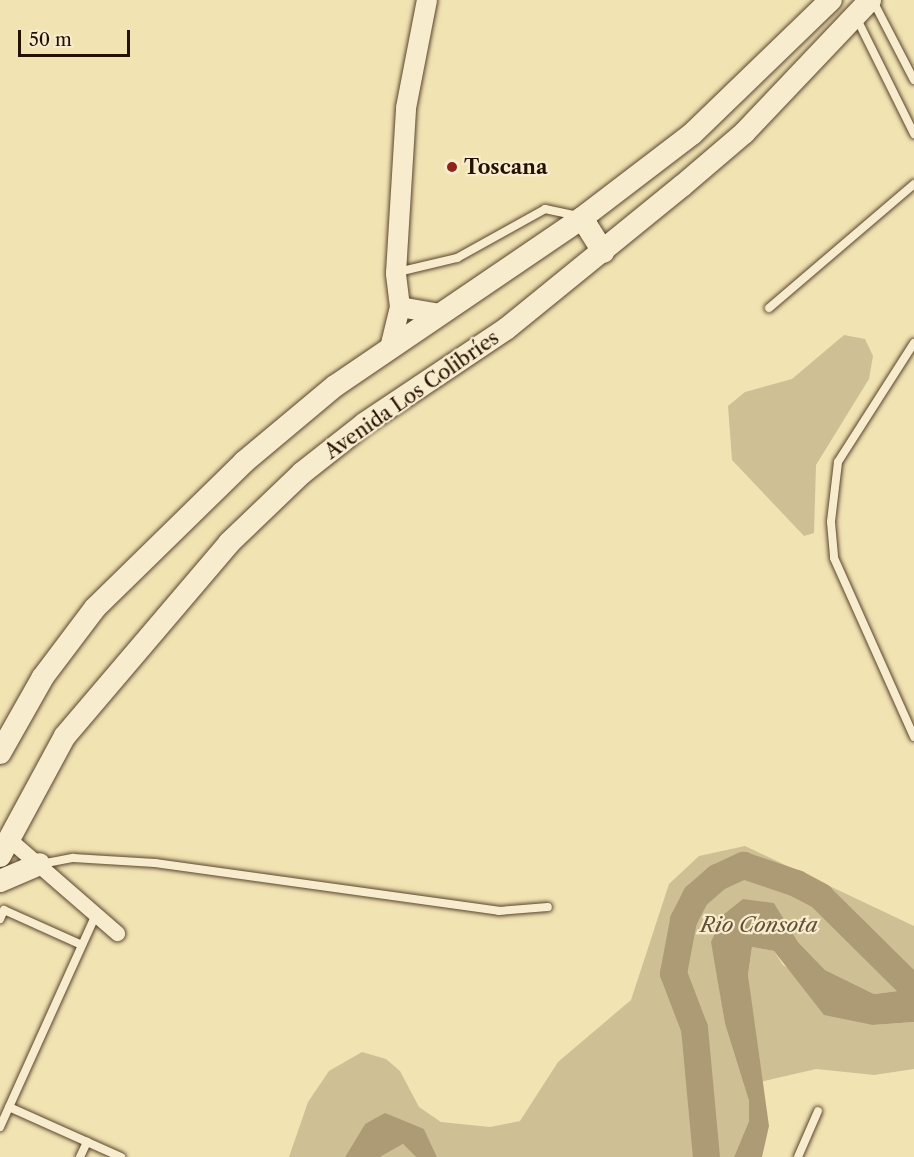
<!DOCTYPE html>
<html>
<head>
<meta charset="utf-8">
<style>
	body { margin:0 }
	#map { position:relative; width:914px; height:1157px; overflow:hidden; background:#f2e3b3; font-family:"Libre Caslon Text",serif }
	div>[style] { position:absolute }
	.green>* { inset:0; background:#cfbf95 }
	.water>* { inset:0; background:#ad9b76 }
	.river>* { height:27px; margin:-13.5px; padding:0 13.5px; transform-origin:13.5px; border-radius:13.5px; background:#ad9b76 }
	.roads { filter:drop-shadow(0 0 2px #59452d) drop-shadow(0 0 2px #59452d) }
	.service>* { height:8px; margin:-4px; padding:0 4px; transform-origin:4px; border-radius:4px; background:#f7edce }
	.minor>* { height:15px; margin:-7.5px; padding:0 7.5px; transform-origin:7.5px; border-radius:7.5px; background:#f7edce }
	.tertiary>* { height:20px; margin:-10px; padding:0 10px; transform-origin:10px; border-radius:10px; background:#f7edce }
	.secondary>* { height:22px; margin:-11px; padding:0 11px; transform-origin:11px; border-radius:11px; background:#f7edce }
	.dots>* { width:16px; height:16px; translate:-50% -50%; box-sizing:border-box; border:3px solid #f7edce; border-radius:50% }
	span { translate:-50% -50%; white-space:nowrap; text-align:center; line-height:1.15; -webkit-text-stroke:4.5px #f7edce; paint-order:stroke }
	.poi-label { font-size:20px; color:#261000; font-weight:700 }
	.left { translate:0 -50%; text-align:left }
	.street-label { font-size:20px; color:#261000 }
	.water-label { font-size:21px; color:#634f35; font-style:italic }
	.scale { position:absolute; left:18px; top:30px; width:112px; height:27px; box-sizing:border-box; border:3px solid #261000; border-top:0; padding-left:8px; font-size:18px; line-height:21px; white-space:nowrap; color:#261000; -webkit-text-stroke:4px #f7edce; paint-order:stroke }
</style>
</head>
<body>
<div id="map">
	<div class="green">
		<i style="clip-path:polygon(844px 335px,865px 339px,873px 356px,869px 379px,816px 465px,814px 533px,804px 536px,732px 460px,728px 406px,745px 392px,792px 379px)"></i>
		<i style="clip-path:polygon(745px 846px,914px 926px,914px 989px,874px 994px,825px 970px,798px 942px,774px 903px,723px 915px,712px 943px,725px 1024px,749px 1101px,749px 1121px,734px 1157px,437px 1157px,424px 1129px,365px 1124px,345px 1157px,289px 1157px,308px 1102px,329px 1071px,362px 1052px,386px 1059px,400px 1071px,419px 1107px,441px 1122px,490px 1127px,520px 1121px,558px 1062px,631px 1000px,669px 884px,699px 856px)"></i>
		<i style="clip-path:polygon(752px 947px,774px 951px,783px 965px,873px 1025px,914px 1022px,914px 1069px,874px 1075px,816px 1069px,760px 1082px,748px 975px)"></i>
		<i style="clip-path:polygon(403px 1144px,416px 1157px,380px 1157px)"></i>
	</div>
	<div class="water">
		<i style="clip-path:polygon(743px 899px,774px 903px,798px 942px,825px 970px,874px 994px,914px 989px,914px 1022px,873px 1025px,824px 1015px,774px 951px,752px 947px,748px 975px,769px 1126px,762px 1157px,734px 1157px,749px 1121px,749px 1101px,725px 1024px,711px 942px,723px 915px)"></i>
		<i style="clip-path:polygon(385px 1113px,424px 1129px,437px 1157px,416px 1157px,403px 1144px,380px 1157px,345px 1157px,365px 1124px)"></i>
	</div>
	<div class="river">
		<i style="left:706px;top:1157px;width:130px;rotate:-95.3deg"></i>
		<i style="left:694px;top:1028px;width:59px;rotate:-110.9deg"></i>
		<i style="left:673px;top:973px;width:54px;rotate:-79.3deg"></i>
		<i style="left:683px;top:920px;width:27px;rotate:-63deg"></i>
		<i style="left:695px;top:896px;width:29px;rotate:-41deg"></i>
		<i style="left:717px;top:877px;width:29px;rotate:-25deg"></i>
		<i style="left:743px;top:865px;width:56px;rotate:18.8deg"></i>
		<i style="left:796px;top:883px;width:27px;rotate:28deg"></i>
		<i style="left:820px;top:896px;width:132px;rotate:44.7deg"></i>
	</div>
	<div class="roads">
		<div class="service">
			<i style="left:873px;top:1px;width:89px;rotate:62.6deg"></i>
			<i style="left:856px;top:17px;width:131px;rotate:63.6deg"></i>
			<i style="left:398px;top:272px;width:61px;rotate:-13.3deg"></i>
			<i style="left:457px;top:258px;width:101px;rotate:-29.1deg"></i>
			<i style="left:545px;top:209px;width:35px;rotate:12deg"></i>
			<i style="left:769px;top:308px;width:191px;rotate:-40.5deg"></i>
			<i style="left:914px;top:343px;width:141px;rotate:122.6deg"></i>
			<i style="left:838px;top:462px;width:60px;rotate:96.7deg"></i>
			<i style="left:831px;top:522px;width:36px;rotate:85deg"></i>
			<i style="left:834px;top:558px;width:196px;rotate:65.9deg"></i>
			<i style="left:41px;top:864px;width:33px;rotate:-11deg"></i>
			<i style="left:73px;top:858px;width:82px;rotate:3.5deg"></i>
			<i style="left:155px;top:863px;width:347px;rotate:7.9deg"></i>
			<i style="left:499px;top:911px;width:49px;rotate:-4.7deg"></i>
			<i style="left:0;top:919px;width:10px;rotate:-66deg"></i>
			<i style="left:4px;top:910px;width:85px;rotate:24.2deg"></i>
			<i style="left:9px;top:1107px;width:123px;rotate:24.1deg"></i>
			<i style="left:0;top:1127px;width:234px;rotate:-65.7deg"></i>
			<i style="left:80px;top:1157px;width:17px;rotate:-65deg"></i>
			<i style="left:798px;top:1157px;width:50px;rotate:-66.5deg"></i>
		</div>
		<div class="minor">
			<i style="left:10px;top:840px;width:142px;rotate:41deg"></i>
		</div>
		<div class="tertiary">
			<i style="left:400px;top:307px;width:41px;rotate:9.9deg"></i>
			<i style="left:390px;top:348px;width:42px;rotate:-76.3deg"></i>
			<i style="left:400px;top:307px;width:34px;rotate:-97deg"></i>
			<i style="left:396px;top:273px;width:165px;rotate:-86.5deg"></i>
			<i style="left:406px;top:108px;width:110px;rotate:-79deg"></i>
		</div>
		<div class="secondary">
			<i style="left:582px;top:218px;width:40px;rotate:58deg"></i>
			<i style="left:0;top:753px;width:87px;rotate:-60.5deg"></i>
			<i style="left:43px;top:677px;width:86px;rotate:-53deg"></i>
			<i style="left:95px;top:608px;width:209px;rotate:-44.4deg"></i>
			<i style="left:244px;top:462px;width:119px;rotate:-39.9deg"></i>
			<i style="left:335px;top:386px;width:299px;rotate:-34.2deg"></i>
			<i style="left:582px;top:218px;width:138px;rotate:-37.4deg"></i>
			<i style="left:692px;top:134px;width:193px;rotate:-44deg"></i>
			<i style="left:0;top:856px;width:136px;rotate:-61.6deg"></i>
			<i style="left:65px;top:736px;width:253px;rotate:-49.6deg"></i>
			<i style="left:229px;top:543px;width:101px;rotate:-43.8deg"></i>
			<i style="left:302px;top:473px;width:79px;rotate:-38.3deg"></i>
			<i style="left:364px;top:424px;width:171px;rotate:-33.8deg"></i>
			<i style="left:506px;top:329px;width:227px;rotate:-39.1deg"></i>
			<i style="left:682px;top:186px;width:82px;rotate:-40.5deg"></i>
			<i style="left:744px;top:133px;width:183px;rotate:-46.5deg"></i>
			<i style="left:0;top:881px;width:43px;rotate:-23deg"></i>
		</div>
	</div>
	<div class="dots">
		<i style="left:452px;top:167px;background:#8f2418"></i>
	</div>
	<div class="poi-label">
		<span class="left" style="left:464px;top:167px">Toscana</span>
	</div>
	<div class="street-label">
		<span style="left:412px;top:395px;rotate:-35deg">Avenida Los Colibríes</span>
	</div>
	<div class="water-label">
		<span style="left:759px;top:925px">Rio Consota</span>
	</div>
	<div class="scale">50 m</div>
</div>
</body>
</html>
